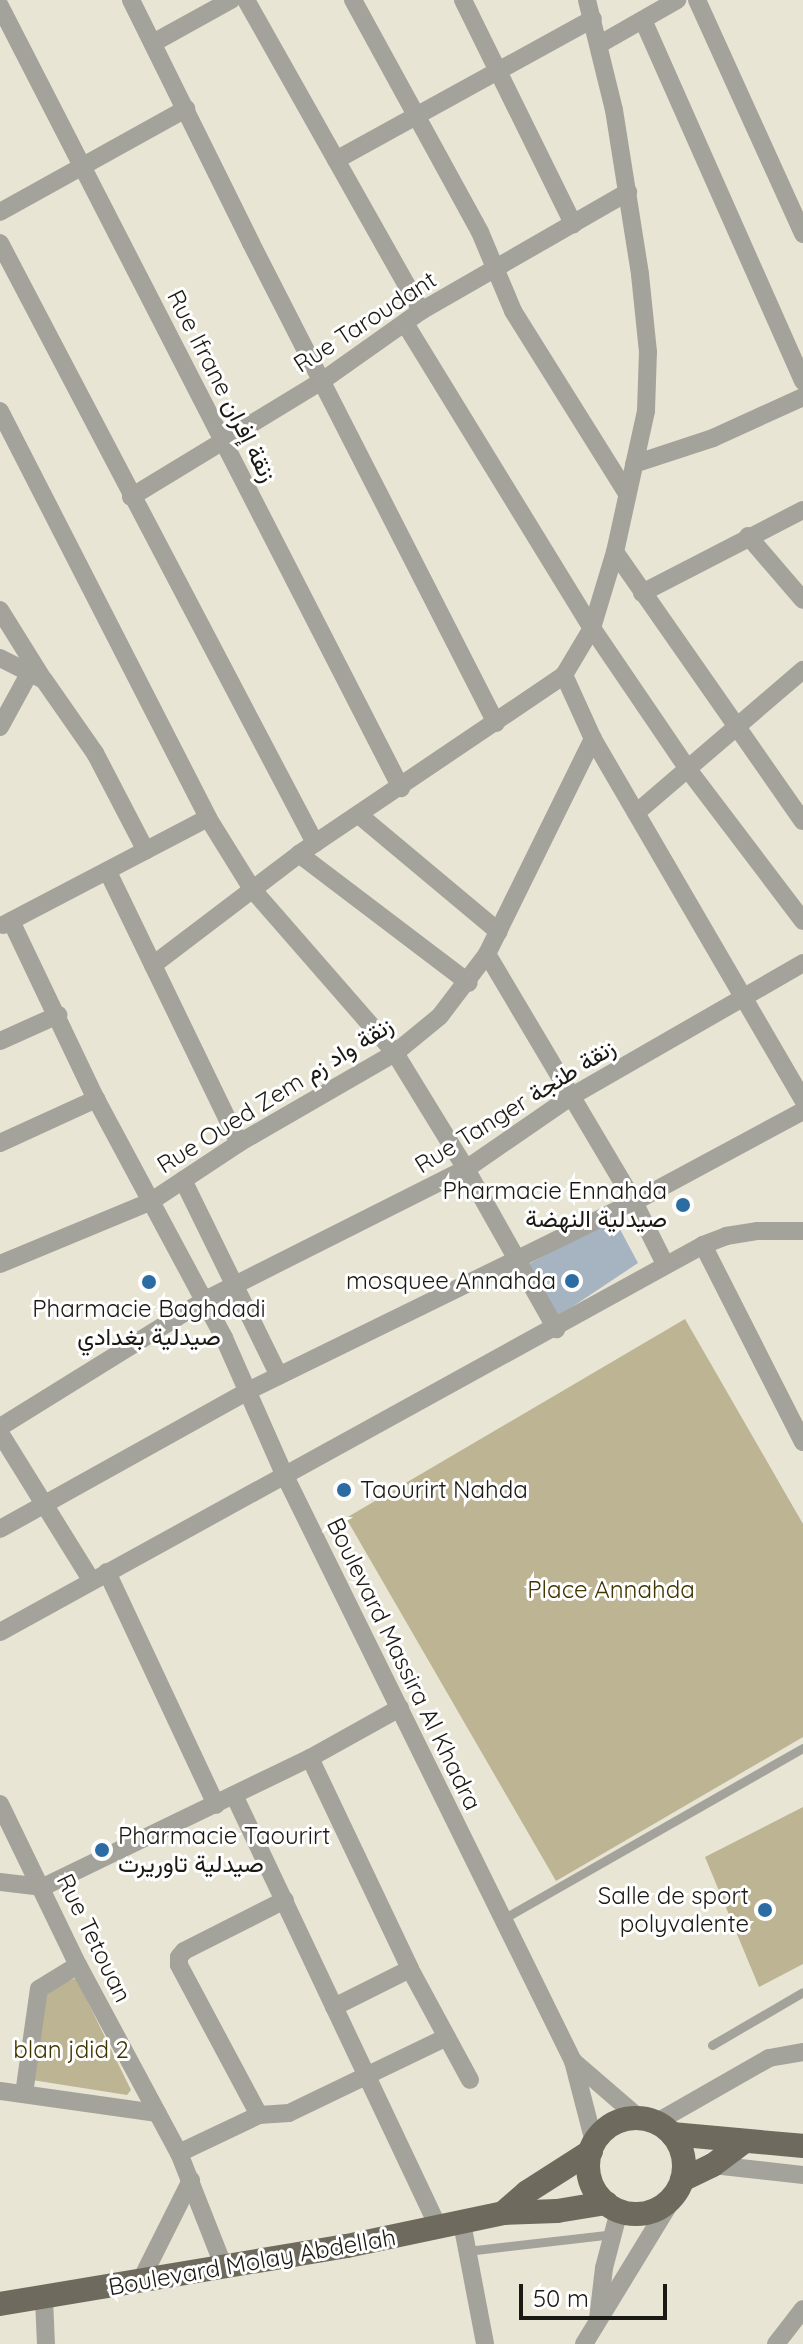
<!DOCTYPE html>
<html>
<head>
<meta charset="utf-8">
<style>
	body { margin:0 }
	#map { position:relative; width:803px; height:2344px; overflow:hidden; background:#e9e5d4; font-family:Quicksand,Vazirmatn,sans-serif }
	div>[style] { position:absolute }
	.green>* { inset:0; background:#bcb492 }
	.building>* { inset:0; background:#a6b4c1 }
	.lane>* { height:9px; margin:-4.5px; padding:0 4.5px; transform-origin:4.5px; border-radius:4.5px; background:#a4a39b }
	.street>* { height:18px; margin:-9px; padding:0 9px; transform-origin:9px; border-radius:9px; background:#a4a39b }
	.primary>* { height:24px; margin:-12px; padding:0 12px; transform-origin:12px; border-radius:12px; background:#6e6b5e }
	.primary>.ring { margin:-12px; padding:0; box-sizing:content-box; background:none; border:24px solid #6e6b5e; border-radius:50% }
	.dots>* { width:22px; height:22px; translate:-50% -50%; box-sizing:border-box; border:4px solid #fff; border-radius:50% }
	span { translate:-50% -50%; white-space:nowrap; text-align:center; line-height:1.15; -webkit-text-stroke:6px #fff; paint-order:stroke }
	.street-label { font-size:24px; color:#1b1913 }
	.poi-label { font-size:24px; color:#1b1913 }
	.right { translate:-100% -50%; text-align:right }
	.left { translate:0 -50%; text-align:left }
	.park-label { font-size:24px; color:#403500 }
	.scale { position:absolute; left:519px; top:2284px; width:148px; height:36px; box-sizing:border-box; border:4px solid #1b1913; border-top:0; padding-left:10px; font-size:24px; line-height:28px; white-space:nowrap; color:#1b1913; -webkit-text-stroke:6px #fff; paint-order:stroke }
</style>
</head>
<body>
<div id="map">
	<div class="green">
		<i style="clip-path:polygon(685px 1319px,803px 1524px,803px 1737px,556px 1881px,346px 1518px)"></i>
		<i style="clip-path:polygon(803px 1807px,803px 1964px,759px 1987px,705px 1857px)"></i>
		<i style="clip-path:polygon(76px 1978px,131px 2090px,127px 2095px,32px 2080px,42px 1990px)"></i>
	</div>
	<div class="building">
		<i style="clip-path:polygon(614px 1218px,638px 1263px,554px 1319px,525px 1266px)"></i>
	</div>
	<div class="lane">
		<i style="left:503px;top:1919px;width:345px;rotate:-29.7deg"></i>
		<i style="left:712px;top:2045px;width:105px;rotate:-30.2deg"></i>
		<i style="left:467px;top:2251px;width:147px;rotate:-6.6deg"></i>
	</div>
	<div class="street">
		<i style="left:131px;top:0;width:271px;rotate:63.7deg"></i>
		<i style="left:251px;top:243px;width:539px;rotate:62.96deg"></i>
		<i style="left:246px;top:0;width:357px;rotate:60.6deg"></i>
		<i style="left:353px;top:0;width:264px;rotate:61.3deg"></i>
		<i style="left:480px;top:232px;width:86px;rotate:67.3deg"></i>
		<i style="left:513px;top:311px;width:213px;rotate:58deg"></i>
		<i style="left:463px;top:0;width:250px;rotate:63.8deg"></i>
		<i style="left:697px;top:0;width:257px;rotate:65.6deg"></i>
		<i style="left:0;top:6px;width:879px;rotate:62.85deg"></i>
		<i style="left:643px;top:20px;width:395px;rotate:66.1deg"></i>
		<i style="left:153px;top:43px;width:89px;rotate:-28.9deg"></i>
		<i style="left:600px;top:44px;width:89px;rotate:-29.7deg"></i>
		<i style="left:336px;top:160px;width:293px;rotate:-28.8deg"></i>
		<i style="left:0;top:212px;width:213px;rotate:-29deg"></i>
		<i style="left:0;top:243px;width:678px;rotate:62.3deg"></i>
		<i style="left:406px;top:325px;width:356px;rotate:58.5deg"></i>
		<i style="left:592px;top:628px;width:169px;rotate:55.8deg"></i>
		<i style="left:687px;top:768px;width:192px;rotate:52.8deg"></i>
		<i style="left:0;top:411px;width:457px;rotate:62.9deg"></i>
		<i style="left:208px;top:818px;width:84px;rotate:58.2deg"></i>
		<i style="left:252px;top:889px;width:218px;rotate:48.9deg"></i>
		<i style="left:395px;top:1053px;width:136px;rotate:58.5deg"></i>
		<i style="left:466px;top:1169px;width:184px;rotate:60.6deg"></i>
		<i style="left:634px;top:464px;width:83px;rotate:-18.2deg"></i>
		<i style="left:713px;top:438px;width:99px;rotate:-24.5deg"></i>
		<i style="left:131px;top:497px;width:223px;rotate:-31.3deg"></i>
		<i style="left:322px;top:381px;width:121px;rotate:-35.3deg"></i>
		<i style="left:421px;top:311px;width:239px;rotate:-29.9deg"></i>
		<i style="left:748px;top:536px;width:84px;rotate:49.3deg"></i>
		<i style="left:615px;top:552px;width:328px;rotate:55.1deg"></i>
		<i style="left:642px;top:593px;width:181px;rotate:-27.3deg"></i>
		<i style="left:0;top:610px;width:81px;rotate:58.1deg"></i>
		<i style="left:0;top:658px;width:49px;rotate:26.6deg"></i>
		<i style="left:44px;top:680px;width:89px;rotate:55.1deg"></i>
		<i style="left:95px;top:753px;width:110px;rotate:62.5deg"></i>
		<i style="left:564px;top:675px;width:70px;rotate:65.6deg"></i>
		<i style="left:593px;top:739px;width:418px;rotate:59.8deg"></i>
		<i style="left:0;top:727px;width:63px;rotate:-61.4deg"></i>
		<i style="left:636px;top:813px;width:220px;rotate:-40.6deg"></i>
		<i style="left:359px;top:815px;width:182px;rotate:39.9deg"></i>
		<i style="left:299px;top:854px;width:213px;rotate:37.2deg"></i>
		<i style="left:108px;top:872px;width:301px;rotate:64.2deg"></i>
		<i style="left:11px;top:921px;width:197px;rotate:64.5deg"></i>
		<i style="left:96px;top:1099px;width:271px;rotate:61.8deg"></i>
		<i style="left:224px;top:1338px;width:151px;rotate:66.2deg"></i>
		<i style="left:285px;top:1476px;width:652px;rotate:63.79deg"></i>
		<i style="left:573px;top:2061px;width:84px;rotate:75.5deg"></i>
		<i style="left:3px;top:925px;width:231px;rotate:-27.6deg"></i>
		<i style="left:487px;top:954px;width:288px;rotate:59.3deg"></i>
		<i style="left:634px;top:1202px;width:69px;rotate:63.4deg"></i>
		<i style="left:153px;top:965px;width:183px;rotate:-37.2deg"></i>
		<i style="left:299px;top:854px;width:320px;rotate:-34deg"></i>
		<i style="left:564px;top:675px;width:55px;rotate:-59.2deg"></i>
		<i style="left:592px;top:628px;width:79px;rotate:-73.2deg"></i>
		<i style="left:615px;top:552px;width:144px;rotate:-77.6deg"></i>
		<i style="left:646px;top:411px;width:59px;rotate:-88.1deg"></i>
		<i style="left:648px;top:352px;width:78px;rotate:-95.9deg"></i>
		<i style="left:640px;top:274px;width:166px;rotate:-99deg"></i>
		<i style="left:614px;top:110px;width:113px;rotate:-103.8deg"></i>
		<i style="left:0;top:1041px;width:64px;rotate:-24.1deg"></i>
		<i style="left:0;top:1143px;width:106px;rotate:-24.6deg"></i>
		<i style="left:183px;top:1180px;width:218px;rotate:63.9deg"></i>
		<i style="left:703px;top:1245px;width:221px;rotate:63.1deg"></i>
		<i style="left:0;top:1264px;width:162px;rotate:-22.5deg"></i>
		<i style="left:150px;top:1202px;width:107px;rotate:-33.5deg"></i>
		<i style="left:239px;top:1143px;width:180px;rotate:-30deg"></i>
		<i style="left:395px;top:1053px;width:58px;rotate:-39.4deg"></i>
		<i style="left:440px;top:1016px;width:78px;rotate:-52.8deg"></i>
		<i style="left:487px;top:954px;width:240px;rotate:-63.8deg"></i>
		<i style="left:0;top:1427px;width:239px;rotate:-31.8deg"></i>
		<i style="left:203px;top:1301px;width:294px;rotate:-26.7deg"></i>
		<i style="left:466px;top:1169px;width:129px;rotate:-34.6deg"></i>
		<i style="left:572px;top:1096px;width:267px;rotate:-29.9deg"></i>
		<i style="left:0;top:1433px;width:173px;rotate:58.2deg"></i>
		<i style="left:0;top:1529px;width:282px;rotate:-29.1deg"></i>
		<i style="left:246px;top:1392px;width:432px;rotate:-26.1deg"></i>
		<i style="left:634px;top:1202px;width:192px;rotate:-28.3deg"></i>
		<i style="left:107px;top:1572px;width:257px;rotate:64.9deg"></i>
		<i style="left:0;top:1632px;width:802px;rotate:-28.83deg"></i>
		<i style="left:703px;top:1245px;width:25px;rotate:-21deg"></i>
		<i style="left:726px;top:1236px;width:31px;rotate:-9deg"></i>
		<i style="left:757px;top:1231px;width:46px"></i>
		<i style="left:310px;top:1758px;width:233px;rotate:64.6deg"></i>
		<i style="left:410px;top:1969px;width:126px;rotate:61.6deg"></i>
		<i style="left:234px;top:1795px;width:480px;rotate:64.7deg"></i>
		<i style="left:0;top:1804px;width:179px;rotate:64.2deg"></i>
		<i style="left:78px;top:1965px;width:213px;rotate:61.8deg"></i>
		<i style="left:179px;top:2153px;width:123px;rotate:68.5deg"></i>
		<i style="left:0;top:1882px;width:43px;rotate:6.6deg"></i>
		<i style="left:43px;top:1887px;width:297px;rotate:-25.8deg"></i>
		<i style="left:310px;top:1758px;width:103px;rotate:-29.1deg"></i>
		<i style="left:334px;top:2007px;width:85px;rotate:-26.6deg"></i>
		<i style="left:573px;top:2061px;width:87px;rotate:40.8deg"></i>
		<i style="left:0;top:2091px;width:159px;rotate:8deg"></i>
		<i style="left:24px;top:2094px;width:106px;rotate:-81.9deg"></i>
		<i style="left:39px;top:1989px;width:46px;rotate:-31.6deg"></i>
		<i style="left:259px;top:2115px;width:170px;rotate:-118.1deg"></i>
		<i style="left:179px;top:1965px;width:8px;rotate:-90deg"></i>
		<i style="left:179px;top:1957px;width:8px;rotate:-50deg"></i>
		<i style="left:184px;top:1951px;width:113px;rotate:-26.8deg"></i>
		<i style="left:657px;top:2122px;width:129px;rotate:-29.7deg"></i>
		<i style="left:769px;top:2058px;width:35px;rotate:-10deg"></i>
		<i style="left:179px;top:2153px;width:89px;rotate:-25.4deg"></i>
		<i style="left:259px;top:2115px;width:30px;rotate:-4deg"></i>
		<i style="left:289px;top:2113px;width:175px;rotate:-25.7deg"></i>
		<i style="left:713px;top:2165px;width:91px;rotate:6.3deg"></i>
		<i style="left:462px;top:2223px;width:123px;rotate:79.2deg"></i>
		<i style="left:140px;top:2282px;width:114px;rotate:-63.4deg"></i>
		<i style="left:44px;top:2299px;width:45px;rotate:87.5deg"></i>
		<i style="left:598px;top:2319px;width:51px;rotate:-83.3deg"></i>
		<i style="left:604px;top:2268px;width:59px;rotate:-75.3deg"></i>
		<i style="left:584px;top:2344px;width:175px;rotate:-58.6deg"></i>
		<i style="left:776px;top:2344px;width:44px;rotate:-52.4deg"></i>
	</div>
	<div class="primary">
		<i class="ring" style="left:588px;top:2118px;width:72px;height:72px"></i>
		<i style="left:672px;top:2134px;width:132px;rotate:5.2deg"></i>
		<i style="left:682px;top:2180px;width:34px;rotate:-26deg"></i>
		<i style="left:713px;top:2165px;width:36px;rotate:-37deg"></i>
		<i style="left:503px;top:2213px;width:32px;rotate:-41deg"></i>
		<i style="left:527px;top:2192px;width:76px;rotate:-32.6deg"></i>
		<i style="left:0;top:2304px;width:352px;rotate:-9.5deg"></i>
		<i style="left:347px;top:2246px;width:159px;rotate:-11.9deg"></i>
		<i style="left:503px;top:2213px;width:54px;rotate:-2.1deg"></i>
		<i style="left:557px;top:2211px;width:50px;rotate:-9.3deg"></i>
	</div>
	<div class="dots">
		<i style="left:683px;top:1205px;background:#2b6da3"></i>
		<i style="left:572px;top:1281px;background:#2b6da3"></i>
		<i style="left:149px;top:1282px;background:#2b6da3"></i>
		<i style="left:344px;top:1490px;background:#2b6da3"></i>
		<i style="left:102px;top:1850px;background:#2b6da3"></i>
		<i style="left:765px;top:1910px;background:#2b6da3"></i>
	</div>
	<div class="street-label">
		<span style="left:365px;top:322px;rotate:-33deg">Rue Taroudant</span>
		<span style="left:222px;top:386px;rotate:63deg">Rue Ifrane زنقة إفران</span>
		<span style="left:275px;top:1095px;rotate:-32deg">Rue Oued Zem زنقة واد زم</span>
		<span style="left:515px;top:1106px;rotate:-32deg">Rue Tanger زنقة طنجة</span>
		<span style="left:404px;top:1664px;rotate:64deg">Boulevard Massira Al Khadra</span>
		<span style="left:94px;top:1938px;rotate:64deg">Rue Tetouan</span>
		<span style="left:252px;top:2262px;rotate:-10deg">Boulevard Molay Abdellah</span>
	</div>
	<div class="poi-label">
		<span class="right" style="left:667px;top:1205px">Pharmacie Ennahda<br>صيدلية النهضة</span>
		<span class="right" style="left:556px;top:1281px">mosquee Annahda</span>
		<span style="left:149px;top:1323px">Pharmacie Baghdadi<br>صيدلية بغدادي</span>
		<span class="left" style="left:360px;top:1490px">Taourirt Nahda</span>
		<span class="left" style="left:118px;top:1850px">Pharmacie Taourirt<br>صيدلية تاوريرت</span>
		<span class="right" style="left:749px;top:1910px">Salle de sport<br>polyvalente</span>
	</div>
	<div class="park-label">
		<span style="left:611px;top:1590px">Place Annahda</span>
		<span style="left:71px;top:2050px">blan jdid 2</span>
	</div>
	<div class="scale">50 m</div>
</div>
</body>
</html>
